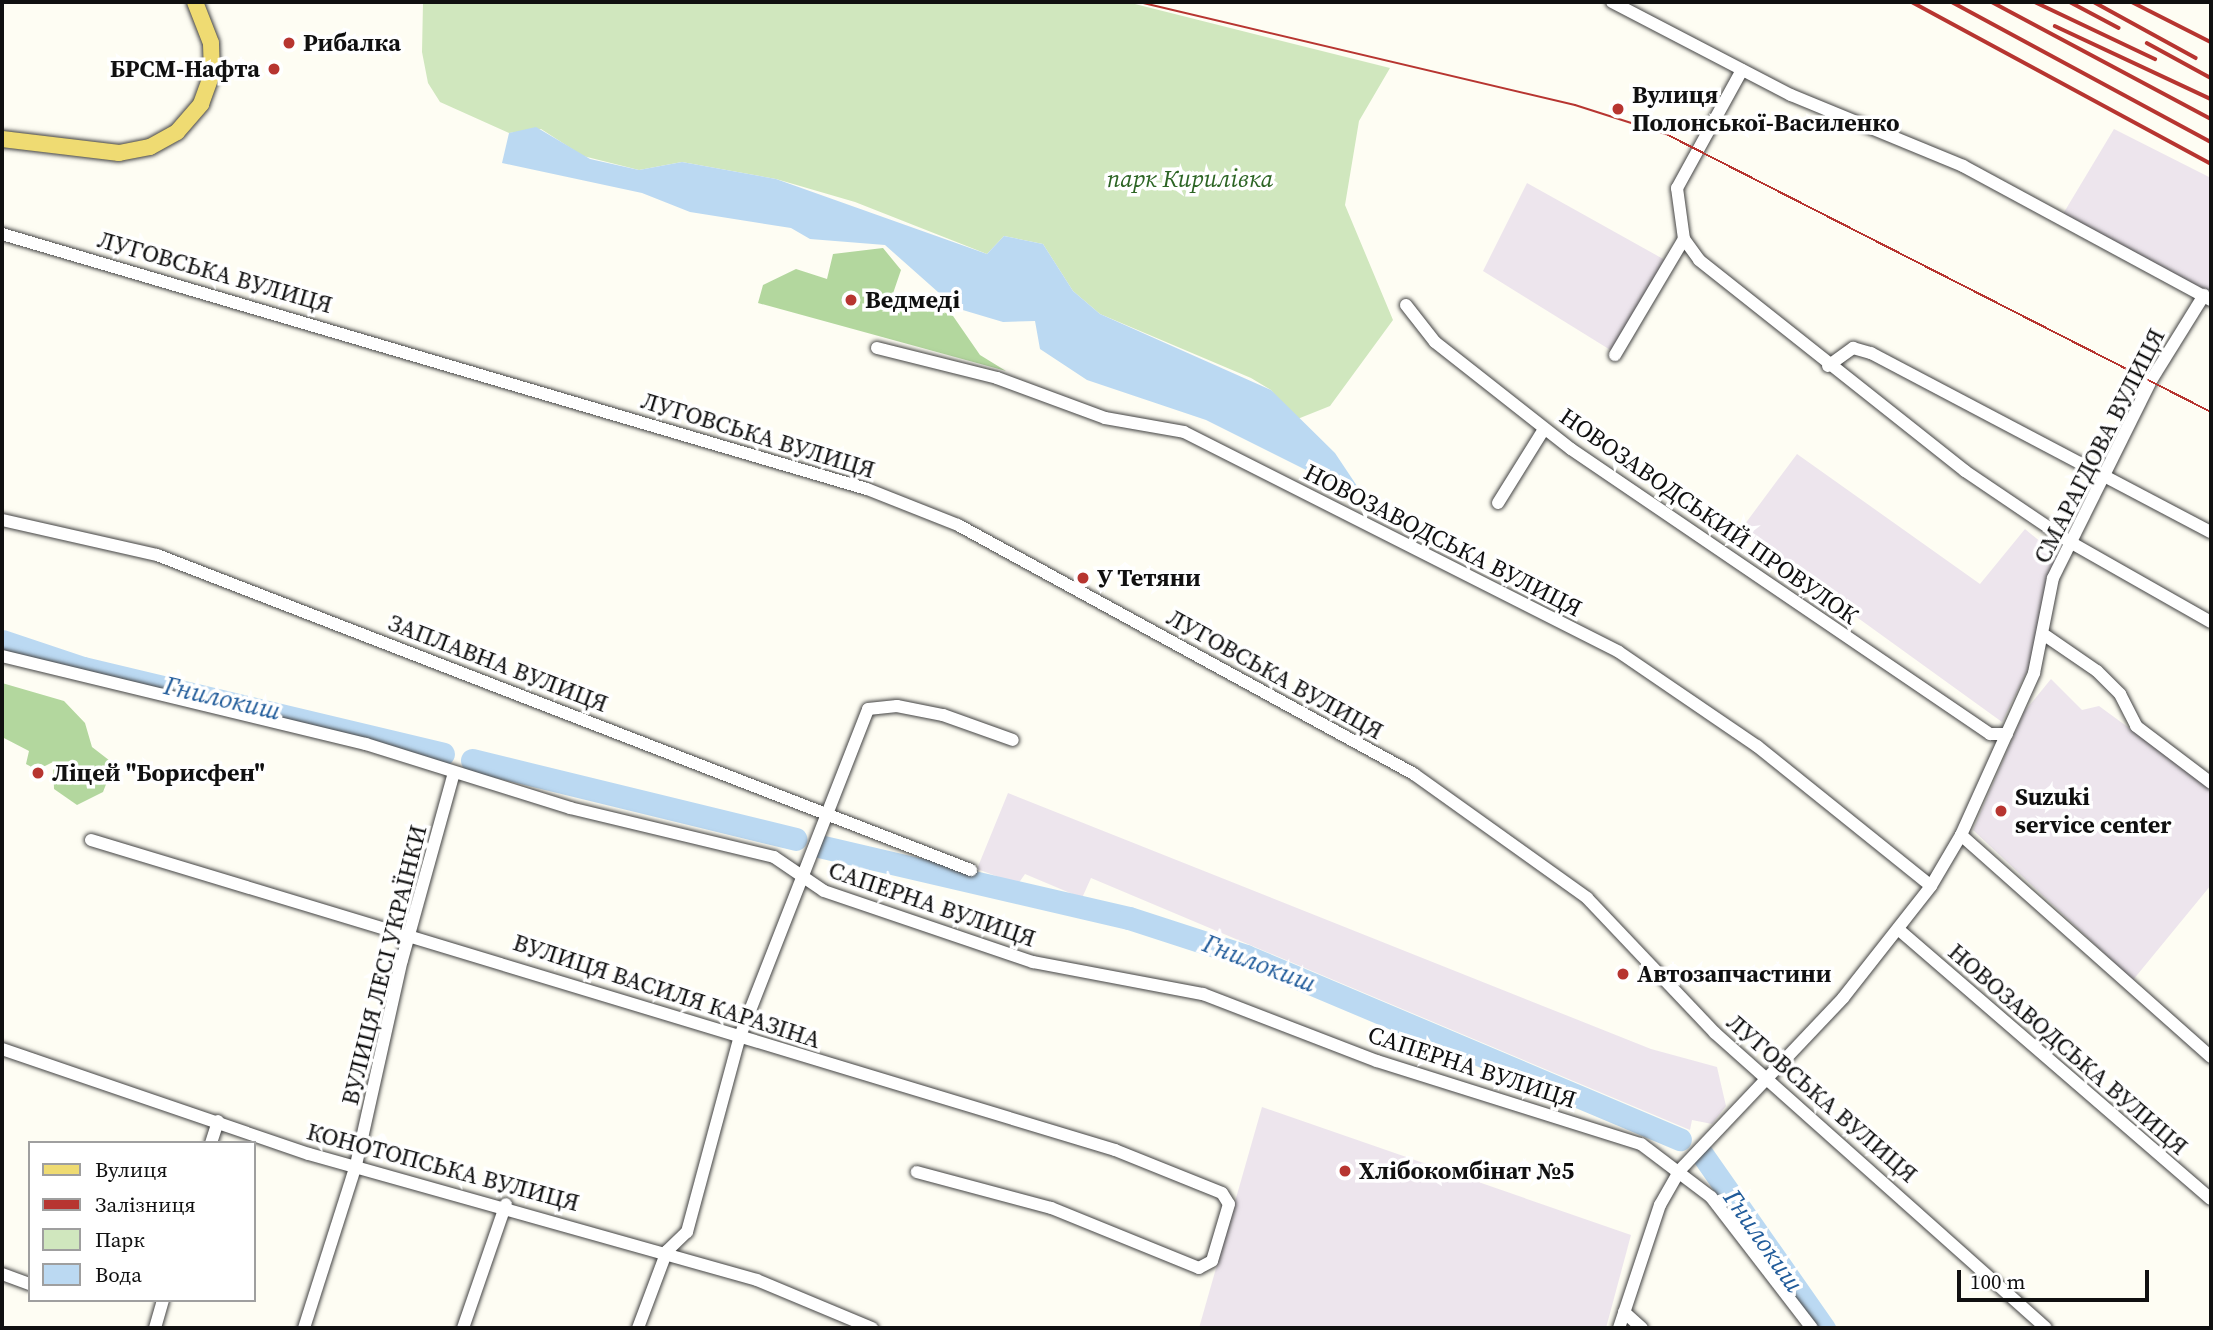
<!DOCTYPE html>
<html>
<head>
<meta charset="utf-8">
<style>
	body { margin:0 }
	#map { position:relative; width:2213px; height:1330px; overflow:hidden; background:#fefdf3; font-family:"Source Serif 4",serif }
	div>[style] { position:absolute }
	.industrial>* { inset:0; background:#ede5ed }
	.green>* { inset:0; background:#d0e7be }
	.forest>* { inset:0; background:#b3d79e }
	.water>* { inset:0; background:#bbd9f2 }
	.river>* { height:23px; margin:-11.5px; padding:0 11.5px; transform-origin:11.5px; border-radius:11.5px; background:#bbd9f2 }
	.roads { filter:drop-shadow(0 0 2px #434343) drop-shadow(0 0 2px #434343) }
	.minor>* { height:12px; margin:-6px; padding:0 6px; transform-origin:6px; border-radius:6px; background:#fff }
	.major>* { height:16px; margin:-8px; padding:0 8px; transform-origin:8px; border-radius:8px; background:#efdb72 }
	.tram>* { height:2px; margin:-1px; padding:0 1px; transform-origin:1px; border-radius:1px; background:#b73530 }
	.rail>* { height:3.5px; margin:-1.75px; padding:0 1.75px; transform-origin:1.75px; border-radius:1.75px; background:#b73530 }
	.dots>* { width:19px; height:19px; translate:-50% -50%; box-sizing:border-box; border:4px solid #fff; border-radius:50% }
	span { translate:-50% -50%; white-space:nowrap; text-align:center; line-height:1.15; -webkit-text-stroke:7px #fff; paint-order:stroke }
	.poi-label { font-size:24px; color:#101010; font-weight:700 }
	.left { translate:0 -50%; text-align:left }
	.right { translate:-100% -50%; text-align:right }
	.park-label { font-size:24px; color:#2c6424; font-style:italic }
	.street-label { font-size:24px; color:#101010 }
	.water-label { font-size:26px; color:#205b9a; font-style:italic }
	.frame { position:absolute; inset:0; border:4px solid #101010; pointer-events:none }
	.legend { position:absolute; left:28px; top:1141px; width:228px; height:161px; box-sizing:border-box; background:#fff; border:2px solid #9f9f9f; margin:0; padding:9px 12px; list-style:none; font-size:21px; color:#101010 }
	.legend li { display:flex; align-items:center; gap:14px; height:35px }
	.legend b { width:35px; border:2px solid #9f9f9f }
	.scale { position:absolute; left:1957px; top:1270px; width:192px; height:32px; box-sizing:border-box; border:4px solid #101010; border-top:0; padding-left:9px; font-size:21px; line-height:24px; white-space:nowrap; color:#101010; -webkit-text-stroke:5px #fff; paint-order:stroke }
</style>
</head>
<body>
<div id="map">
	<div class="industrial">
		<i style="clip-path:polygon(2114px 129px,2211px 178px,2211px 297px,2063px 214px)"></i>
		<i style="clip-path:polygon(1527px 183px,1665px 260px,1612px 351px,1483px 271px)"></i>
		<i style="clip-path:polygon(1797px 454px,1980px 584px,2025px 529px,2059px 557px,2032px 661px,2002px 722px,1739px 532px)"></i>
		<i style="clip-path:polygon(2051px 679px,2082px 710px,2099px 706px,2211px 788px,2211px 885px,2133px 980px,1973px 830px,2024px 712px)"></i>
		<i style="clip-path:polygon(1008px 793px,1651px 1049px,1717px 1067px,1726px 1106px,1712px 1124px,1692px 1120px,1690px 1130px,1091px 878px,1082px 898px,1025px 874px,1018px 884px,977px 869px)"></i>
		<i style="clip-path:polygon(1262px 1107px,1631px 1235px,1606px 1328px,1199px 1328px)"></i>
	</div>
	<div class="green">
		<i style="clip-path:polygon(423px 2px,1127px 2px,1390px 68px,1359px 121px,1345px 205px,1393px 320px,1330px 406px,1295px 420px,1271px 390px,1251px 378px,1100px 314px,1073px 291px,1043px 244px,1004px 236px,987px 254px,855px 202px,776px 179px,682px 162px,639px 170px,583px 156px,541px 129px,509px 133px,440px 102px,428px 83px,422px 52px)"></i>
	</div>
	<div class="forest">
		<i style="clip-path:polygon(883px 248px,901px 270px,888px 308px,892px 314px,907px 308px,910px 298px,953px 316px,980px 355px,1006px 371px,758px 303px,763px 285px,796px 269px,827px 279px,833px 254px)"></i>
		<i style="clip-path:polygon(2px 683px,64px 701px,85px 723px,92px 747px,114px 764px,103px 792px,77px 805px,54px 789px,53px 762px,37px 770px,26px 764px,29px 751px,2px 737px)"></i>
	</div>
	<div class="water">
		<i style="clip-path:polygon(536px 127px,590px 159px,639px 170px,682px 162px,776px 179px,987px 254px,1004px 236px,1043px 244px,1073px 291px,1100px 314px,1271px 390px,1335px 453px,1357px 486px,1326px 480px,1206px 420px,1087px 380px,1040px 349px,1035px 321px,1003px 322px,956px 308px,885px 245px,810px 239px,791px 228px,690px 212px,642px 193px,502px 163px,509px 133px)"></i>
	</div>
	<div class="river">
		<i style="left:2px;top:641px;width:85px;rotate:18.4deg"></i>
		<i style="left:83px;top:668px;width:370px;rotate:13.4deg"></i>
		<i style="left:472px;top:760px;width:333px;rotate:13.7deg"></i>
		<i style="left:819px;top:846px;width:318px;rotate:13.1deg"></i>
		<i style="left:1129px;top:918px;width:123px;rotate:18deg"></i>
		<i style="left:1246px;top:956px;width:471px;rotate:22.9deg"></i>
		<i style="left:1702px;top:1154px;width:213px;rotate:55deg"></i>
	</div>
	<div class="roads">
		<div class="minor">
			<i style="left:1612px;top:2px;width:202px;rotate:27.5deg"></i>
			<i style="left:1791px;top:95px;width:186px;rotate:22.4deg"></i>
			<i style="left:1963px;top:166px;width:282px;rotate:28.4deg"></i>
			<i style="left:1742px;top:70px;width:135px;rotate:118.8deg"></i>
			<i style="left:1677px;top:188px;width:51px;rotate:82.2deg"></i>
			<i style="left:1684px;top:239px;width:26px;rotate:54deg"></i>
			<i style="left:1699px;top:260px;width:340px;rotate:38.4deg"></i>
			<i style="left:1965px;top:471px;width:127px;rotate:34.1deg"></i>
			<i style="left:2070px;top:542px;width:162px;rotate:29.6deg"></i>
			<i style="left:2px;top:234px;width:902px;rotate:16.43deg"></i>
			<i style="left:867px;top:489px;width:98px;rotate:21.6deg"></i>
			<i style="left:958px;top:525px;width:520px;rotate:28.64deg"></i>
			<i style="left:1414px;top:774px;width:213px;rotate:35.6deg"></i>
			<i style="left:1587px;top:898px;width:186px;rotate:46.5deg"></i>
			<i style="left:1715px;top:1033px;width:443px;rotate:41.7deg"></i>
			<i style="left:1406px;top:305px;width:47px;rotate:51.9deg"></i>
			<i style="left:1435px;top:342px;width:173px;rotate:38.2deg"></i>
			<i style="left:1571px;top:449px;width:507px;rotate:34.22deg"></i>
			<i style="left:1990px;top:734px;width:17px"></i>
			<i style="left:877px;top:348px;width:124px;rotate:14deg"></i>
			<i style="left:997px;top:378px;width:115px;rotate:20.3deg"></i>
			<i style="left:1105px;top:418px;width:80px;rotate:10deg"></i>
			<i style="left:1184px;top:432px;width:487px;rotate:26.8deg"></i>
			<i style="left:1619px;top:652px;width:167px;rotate:34.3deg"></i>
			<i style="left:1757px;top:746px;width:223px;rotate:38.8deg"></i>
			<i style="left:1615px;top:355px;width:135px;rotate:-59.3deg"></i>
			<i style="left:1828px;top:366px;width:31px;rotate:-36deg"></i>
			<i style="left:1853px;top:348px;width:19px;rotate:16deg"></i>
			<i style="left:1871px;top:353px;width:384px;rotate:27.8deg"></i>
			<i style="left:1498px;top:503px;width:87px;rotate:-58.1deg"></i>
			<i style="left:2px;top:520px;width:159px;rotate:12.7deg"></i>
			<i style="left:157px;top:555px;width:873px;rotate:21.16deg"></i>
			<i style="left:2046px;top:636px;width:62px;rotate:34.5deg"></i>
			<i style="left:2097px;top:671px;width:33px;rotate:45deg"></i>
			<i style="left:2120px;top:694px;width:36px;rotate:63deg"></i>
			<i style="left:2136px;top:726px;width:94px;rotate:37.2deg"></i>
			<i style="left:2px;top:656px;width:374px;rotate:13.6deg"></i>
			<i style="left:366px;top:744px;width:214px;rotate:17.4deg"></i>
			<i style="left:570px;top:808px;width:210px;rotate:13.5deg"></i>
			<i style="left:774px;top:857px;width:60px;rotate:34.2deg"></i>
			<i style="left:824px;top:891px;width:221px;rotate:18.8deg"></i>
			<i style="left:1033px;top:962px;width:173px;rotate:10.7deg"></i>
			<i style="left:1203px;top:994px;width:186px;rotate:21.1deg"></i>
			<i style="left:1377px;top:1061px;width:277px;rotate:17.5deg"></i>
			<i style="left:1641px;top:1144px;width:88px;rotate:37.1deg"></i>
			<i style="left:1711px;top:1197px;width:165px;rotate:52.4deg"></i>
			<i style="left:1961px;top:835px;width:334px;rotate:41.6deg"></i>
			<i style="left:91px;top:840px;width:1070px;rotate:16.84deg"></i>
			<i style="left:1115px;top:1150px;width:115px;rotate:21.9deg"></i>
			<i style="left:1222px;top:1193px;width:13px;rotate:58deg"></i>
			<i style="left:1229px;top:1204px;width:59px;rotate:106.6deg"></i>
			<i style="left:1212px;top:1261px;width:15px;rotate:152deg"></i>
			<i style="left:1199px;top:1268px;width:160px;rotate:-157.9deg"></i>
			<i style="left:1051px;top:1208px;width:139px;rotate:-165deg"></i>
			<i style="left:1898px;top:929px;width:413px;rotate:40.8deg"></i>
			<i style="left:2px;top:1049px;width:324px;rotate:18.9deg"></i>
			<i style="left:309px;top:1154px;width:465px;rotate:15.7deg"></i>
			<i style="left:757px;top:1280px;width:125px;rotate:22.7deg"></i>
			<i style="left:211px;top:1143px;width:23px;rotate:-72deg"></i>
			<i style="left:2px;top:1274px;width:30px;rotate:20deg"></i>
			<i style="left:1624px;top:1312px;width:24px;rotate:42deg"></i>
			<i style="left:155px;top:1328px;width:29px;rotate:-74deg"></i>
			<i style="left:304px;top:1328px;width:171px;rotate:-72.3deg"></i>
			<i style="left:356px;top:1165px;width:210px;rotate:-77.4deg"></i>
			<i style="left:402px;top:960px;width:194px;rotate:-74.5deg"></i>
			<i style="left:463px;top:1328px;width:131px;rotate:-70.9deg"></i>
			<i style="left:638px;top:1328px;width:82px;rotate:-69.4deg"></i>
			<i style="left:667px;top:1251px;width:28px;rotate:-44deg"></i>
			<i style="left:687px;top:1232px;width:203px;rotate:-74.9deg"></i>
			<i style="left:740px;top:1036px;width:351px;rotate:-68.6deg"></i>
			<i style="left:868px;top:709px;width:29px;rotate:-6deg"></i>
			<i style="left:897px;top:706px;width:47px;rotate:11.1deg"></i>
			<i style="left:943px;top:715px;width:74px;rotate:19.7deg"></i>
			<i style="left:1619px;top:1328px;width:130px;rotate:-71.6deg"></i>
			<i style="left:1660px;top:1205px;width:40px;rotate:-60.3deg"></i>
			<i style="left:1680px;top:1170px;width:237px;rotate:-46.5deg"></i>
			<i style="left:1843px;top:998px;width:142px;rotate:-51.8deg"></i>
			<i style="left:1931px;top:886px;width:59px;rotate:-59.5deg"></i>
			<i style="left:1961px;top:835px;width:178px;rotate:-65.7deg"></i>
			<i style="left:2034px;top:673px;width:97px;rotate:-78.7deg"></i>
			<i style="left:2053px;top:578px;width:222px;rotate:-63.6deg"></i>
			<i style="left:2152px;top:379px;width:99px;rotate:-58.2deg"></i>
		</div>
		<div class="major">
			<i style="left:2px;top:139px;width:118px;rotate:6.8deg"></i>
			<i style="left:119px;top:153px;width:32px;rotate:-11deg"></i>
			<i style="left:150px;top:147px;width:31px;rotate:-29deg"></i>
			<i style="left:177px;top:132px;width:37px;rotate:-49deg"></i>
			<i style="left:201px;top:104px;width:33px;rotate:-70deg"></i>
			<i style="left:212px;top:73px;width:30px;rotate:-92deg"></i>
			<i style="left:211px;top:43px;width:44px;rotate:-111.3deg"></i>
		</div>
	</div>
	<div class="tram">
		<i style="left:1139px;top:2px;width:448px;rotate:13.3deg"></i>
		<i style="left:1575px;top:105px;width:96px;rotate:17.7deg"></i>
		<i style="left:1666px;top:134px;width:612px;rotate:27.03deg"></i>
	</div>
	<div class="rail">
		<i style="left:1912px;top:2px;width:340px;rotate:28.4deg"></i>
		<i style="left:1952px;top:2px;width:294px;rotate:28.4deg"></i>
		<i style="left:1992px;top:2px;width:248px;rotate:28.1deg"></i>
		<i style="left:2035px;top:2px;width:133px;rotate:25.4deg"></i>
		<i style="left:2070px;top:2px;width:55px;rotate:28deg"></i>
		<i style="left:2094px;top:2px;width:116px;rotate:28.8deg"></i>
		<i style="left:2132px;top:2px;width:89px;rotate:26.9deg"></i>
		<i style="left:2055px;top:26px;width:172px;rotate:25.1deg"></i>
		<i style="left:2147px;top:43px;width:73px;rotate:28.7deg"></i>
	</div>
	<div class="dots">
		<i style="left:289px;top:43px;background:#b73530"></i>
		<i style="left:274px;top:69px;background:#b73530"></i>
		<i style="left:1618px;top:109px;background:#b73530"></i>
		<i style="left:851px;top:300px;background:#b73530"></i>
		<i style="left:1083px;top:578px;background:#b73530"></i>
		<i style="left:38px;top:773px;background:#b73530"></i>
		<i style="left:2001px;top:811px;background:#b73530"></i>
		<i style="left:1623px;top:974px;background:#b73530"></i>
		<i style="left:1345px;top:1171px;background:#b73530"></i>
	</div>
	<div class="poi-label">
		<span class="left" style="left:303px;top:43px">Рибалка</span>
		<span class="right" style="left:260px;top:69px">БРСМ-Нафта</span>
		<span class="left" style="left:1632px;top:109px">Вулиця<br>Полонської-Василенко</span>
		<span class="left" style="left:865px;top:300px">Ведмеді</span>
		<span class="left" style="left:1097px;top:578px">У Тетяни</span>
		<span class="left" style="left:52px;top:773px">Ліцей "Борисфен"</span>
		<span class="left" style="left:2015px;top:811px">Suzuki<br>service center</span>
		<span class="left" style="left:1637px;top:974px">Автозапчастини</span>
		<span class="left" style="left:1359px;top:1171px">Хлібокомбінат №5</span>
	</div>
	<div class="park-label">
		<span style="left:1190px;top:179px">парк Кирилівка</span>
	</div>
	<div class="street-label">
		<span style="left:215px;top:272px;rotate:16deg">ЛУГОВСЬКА ВУЛИЦЯ</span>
		<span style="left:758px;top:435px;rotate:17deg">ЛУГОВСЬКА ВУЛИЦЯ</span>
		<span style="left:2099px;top:446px;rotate:-63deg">СМАРАГДОВА ВУЛИЦЯ</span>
		<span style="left:1709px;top:516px;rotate:35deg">НОВОЗАВОДСЬКИЙ ПРОВУЛОК</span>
		<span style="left:1443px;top:540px;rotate:27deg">НОВОЗАВОДСЬКА ВУЛИЦЯ</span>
		<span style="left:498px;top:663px;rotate:21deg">ЗАПЛАВНА ВУЛИЦЯ</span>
		<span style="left:1275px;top:674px;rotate:29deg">ЛУГОВСЬКА ВУЛИЦЯ</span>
		<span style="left:932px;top:904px;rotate:19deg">САПЕРНА ВУЛИЦЯ</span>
		<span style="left:384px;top:965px;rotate:-76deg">ВУЛИЦЯ ЛЕСІ УКРАЇНКИ</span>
		<span style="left:667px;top:991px;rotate:18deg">ВУЛИЦЯ ВАСИЛЯ КАРАЗІНА</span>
		<span style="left:2068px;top:1049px;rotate:41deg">НОВОЗАВОДСЬКА ВУЛИЦЯ</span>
		<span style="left:1472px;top:1067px;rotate:18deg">САПЕРНА ВУЛИЦЯ</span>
		<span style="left:1822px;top:1098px;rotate:41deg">ЛУГОВСЬКА ВУЛИЦЯ</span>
		<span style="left:443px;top:1167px;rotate:15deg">КОНОТОПСЬКА ВУЛИЦЯ</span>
	</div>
	<div class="water-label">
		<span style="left:222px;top:699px;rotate:13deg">Гнилокиш</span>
		<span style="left:1259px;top:964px;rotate:21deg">Гнилокиш</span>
		<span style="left:1763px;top:1241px;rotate:55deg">Гнилокиш</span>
	</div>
	<div class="frame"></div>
	<ul class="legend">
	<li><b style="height:9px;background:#efdb72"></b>Вулиця</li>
	<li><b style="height:9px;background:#b73530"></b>Залізниця</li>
	<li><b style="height:19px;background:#d0e7be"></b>Парк</li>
	<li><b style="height:19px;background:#bbd9f2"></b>Вода</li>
	</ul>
	<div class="scale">100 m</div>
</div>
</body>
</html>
